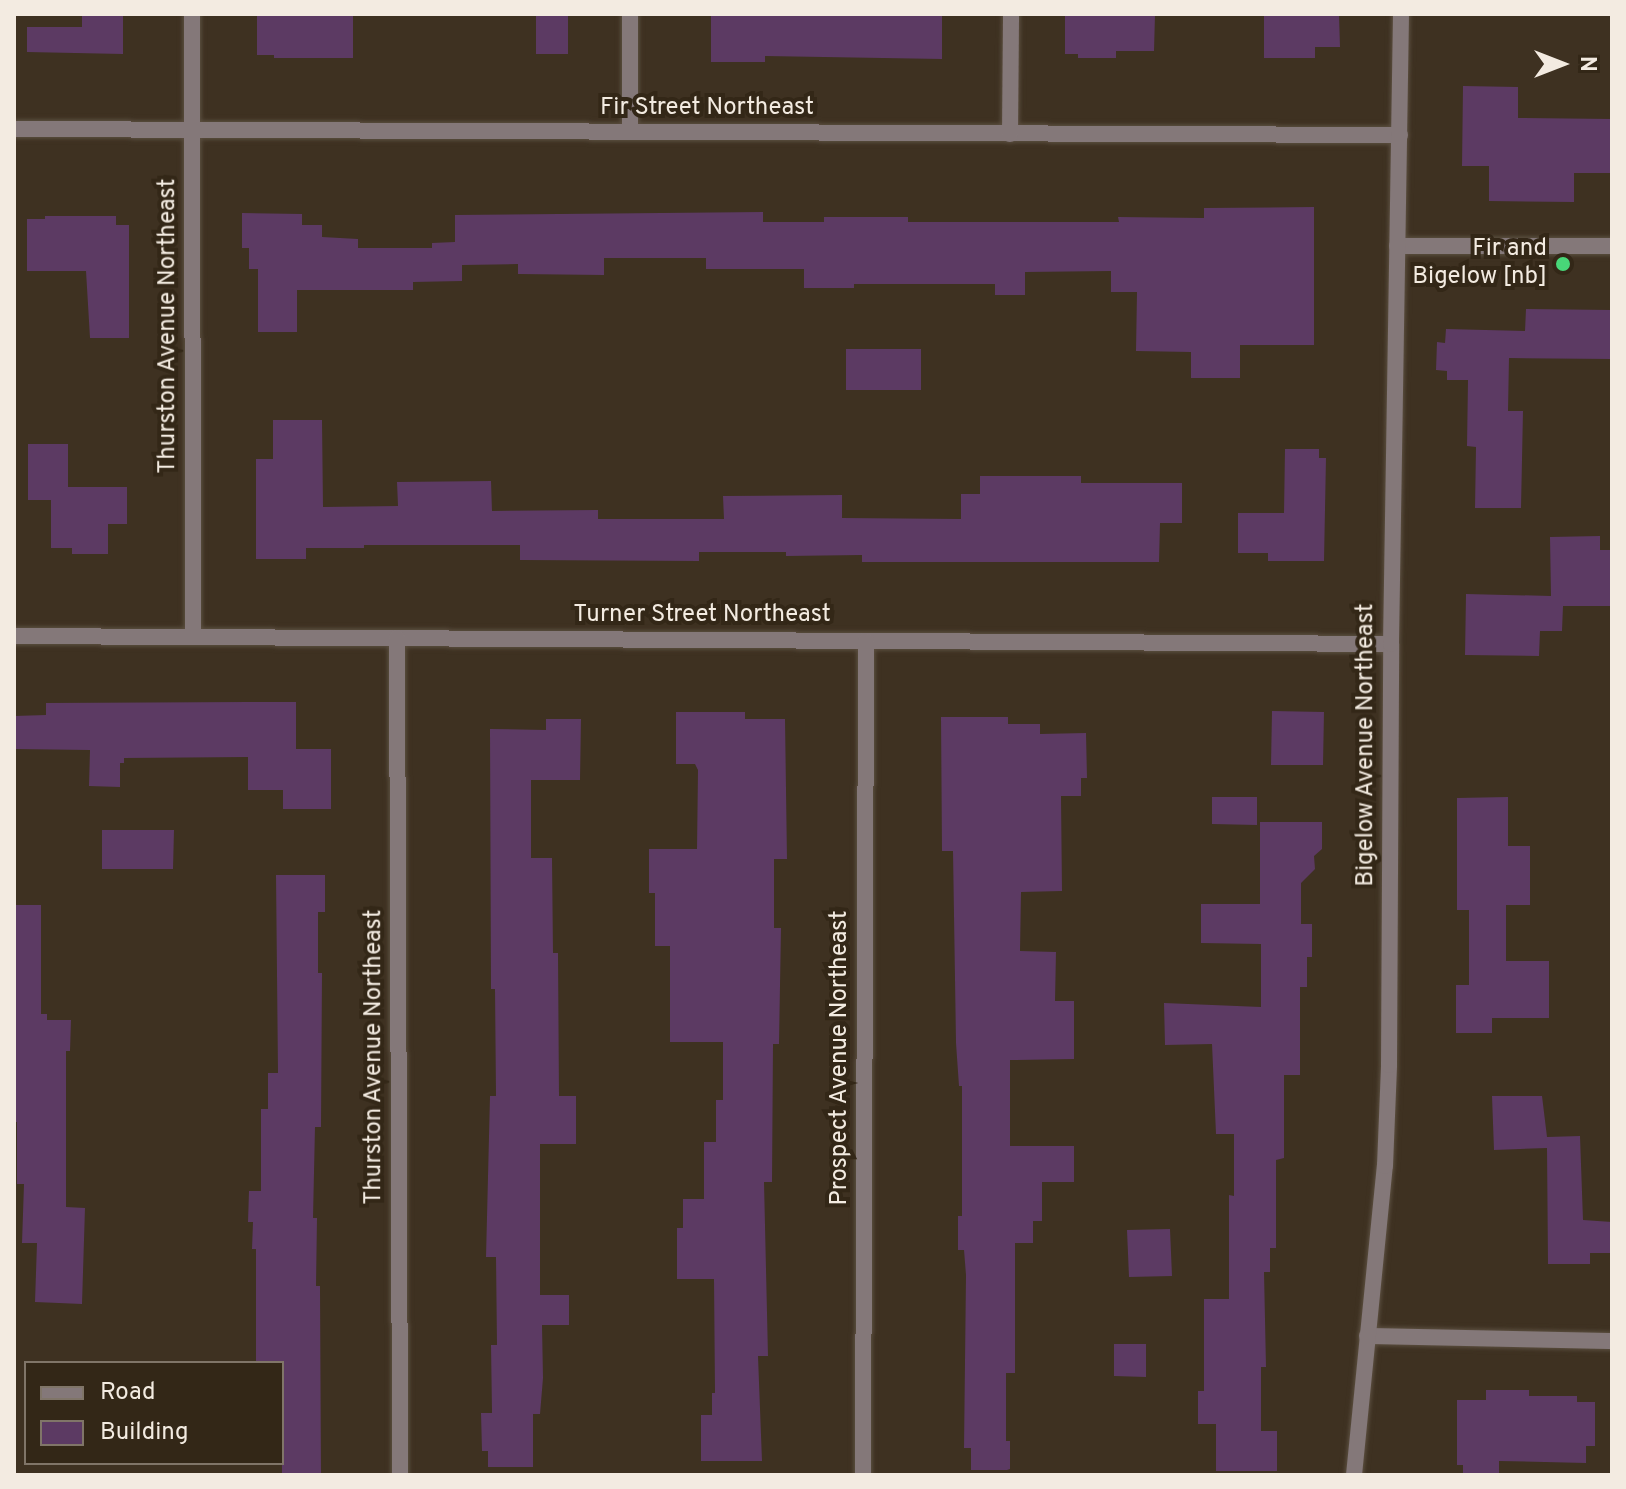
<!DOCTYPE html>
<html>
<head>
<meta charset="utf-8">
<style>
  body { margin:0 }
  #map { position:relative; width:1626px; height:1489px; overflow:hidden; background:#3e3121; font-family:Overpass,sans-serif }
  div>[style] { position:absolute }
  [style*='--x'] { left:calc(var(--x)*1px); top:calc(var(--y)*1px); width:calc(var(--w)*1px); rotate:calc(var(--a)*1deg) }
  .building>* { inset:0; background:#5c3a63 }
  .roads { filter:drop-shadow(0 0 2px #5b4f40) drop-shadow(0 0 2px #5b4f40) }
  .minor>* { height:16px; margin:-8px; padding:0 8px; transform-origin:8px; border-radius:8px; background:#847879 }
  .dots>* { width:22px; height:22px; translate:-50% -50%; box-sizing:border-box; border:4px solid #332717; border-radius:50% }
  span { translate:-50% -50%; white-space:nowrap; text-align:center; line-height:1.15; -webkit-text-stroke:8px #332717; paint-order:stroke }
  .street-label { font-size:24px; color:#f3ebe1 }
  .poi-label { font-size:24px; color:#f3ebe1 }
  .right { translate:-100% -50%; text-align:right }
  .frame { position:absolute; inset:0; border:16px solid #f3ebe1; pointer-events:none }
  .legend { position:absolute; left:24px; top:1361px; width:260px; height:104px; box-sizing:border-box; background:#332717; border:2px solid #807568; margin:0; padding:10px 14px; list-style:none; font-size:24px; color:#f3ebe1 }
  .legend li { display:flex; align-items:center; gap:16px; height:40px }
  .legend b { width:40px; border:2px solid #807568 }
  .north { position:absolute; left:1522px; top:24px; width:80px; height:80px; -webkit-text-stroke:6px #332717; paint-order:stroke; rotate:90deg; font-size:22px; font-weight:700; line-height:32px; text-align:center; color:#f3ebe1 }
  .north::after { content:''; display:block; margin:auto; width:28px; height:36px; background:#f3ebe1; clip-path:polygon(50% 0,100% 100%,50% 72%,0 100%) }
</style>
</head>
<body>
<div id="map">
  <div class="building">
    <div style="clip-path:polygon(82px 14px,123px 14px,123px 54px,27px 52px,27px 27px,82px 27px)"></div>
    <div style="clip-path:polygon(257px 14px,353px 14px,353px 58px,274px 58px,274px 55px,257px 55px)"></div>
    <div style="clip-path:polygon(536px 14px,568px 14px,568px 54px,536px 54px)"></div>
    <div style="clip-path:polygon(711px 14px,942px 14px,942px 59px,765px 56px,765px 62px,711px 62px)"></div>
    <div style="clip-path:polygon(1065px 14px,1155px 15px,1154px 51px,1116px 51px,1116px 58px,1078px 58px,1078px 54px,1065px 54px)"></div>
    <div style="clip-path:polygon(1264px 14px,1339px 14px,1340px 47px,1315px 47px,1315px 58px,1264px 58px)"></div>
    <div style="clip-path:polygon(1463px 86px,1518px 87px,1518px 118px,1612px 119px,1612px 173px,1574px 173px,1574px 202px,1489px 201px,1489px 166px,1462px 166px)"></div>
    <div style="clip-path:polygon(1314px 207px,1314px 345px,1240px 345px,1240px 378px,1191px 378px,1191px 352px,1136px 351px,1137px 292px,1111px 292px,1111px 271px,1025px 272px,1025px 295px,995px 295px,995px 284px,854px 284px,854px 288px,804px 288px,804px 269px,706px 269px,706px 258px,604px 258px,604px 275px,518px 274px,518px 264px,462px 265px,462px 281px,413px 282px,413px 290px,297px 290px,297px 332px,258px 332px,258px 269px,249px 269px,249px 248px,242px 248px,242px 213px,302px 214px,302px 225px,322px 225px,322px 237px,358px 239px,358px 248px,432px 248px,432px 243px,455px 242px,455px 215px,763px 212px,763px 222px,824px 222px,824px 217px,908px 217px,908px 222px,1119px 222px,1118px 217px,1204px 218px,1204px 208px)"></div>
    <div style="clip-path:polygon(45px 216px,116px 216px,116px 225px,129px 225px,129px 338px,90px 338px,86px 271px,27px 271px,27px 219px,45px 219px)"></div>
    <div style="clip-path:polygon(1526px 309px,1612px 310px,1612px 359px,1509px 358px,1508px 411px,1523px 411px,1521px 508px,1475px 508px,1476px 447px,1467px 446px,1468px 380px,1447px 380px,1447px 371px,1436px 370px,1437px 342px,1445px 343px,1446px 329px,1525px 331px)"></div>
    <div style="clip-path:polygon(846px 349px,921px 349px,921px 390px,846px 390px)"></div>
    <div style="clip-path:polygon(273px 420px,322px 420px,323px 507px,398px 506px,397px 482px,491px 481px,492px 511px,598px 510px,598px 519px,724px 519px,723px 496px,842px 495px,842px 518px,961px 519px,961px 494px,980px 494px,980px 476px,1081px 476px,1081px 483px,1182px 483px,1182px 523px,1160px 523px,1159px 562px,862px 562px,862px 555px,786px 556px,786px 552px,699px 552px,699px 561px,520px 560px,520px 545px,364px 545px,364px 548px,306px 548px,306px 559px,256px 559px,256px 459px,273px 459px)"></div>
    <div style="clip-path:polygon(28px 444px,68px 444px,68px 487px,127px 487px,127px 524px,108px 524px,108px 554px,72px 554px,72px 548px,51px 548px,51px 500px,28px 500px)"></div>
    <div style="clip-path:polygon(1285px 449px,1319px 449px,1319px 458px,1326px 458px,1324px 561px,1268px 561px,1268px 553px,1238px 553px,1238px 513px,1284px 513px)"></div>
    <div style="clip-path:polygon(1600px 536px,1600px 550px,1612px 550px,1612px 606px,1563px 606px,1562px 631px,1540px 631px,1539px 656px,1465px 655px,1466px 594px,1551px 596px,1550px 537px)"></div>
    <div style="clip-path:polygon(248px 702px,296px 702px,296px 749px,331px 749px,331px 809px,283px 809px,283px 790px,248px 790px,248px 757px,124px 758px,124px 763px,120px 763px,120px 787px,89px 786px,90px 750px,14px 749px,14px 716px,46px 715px,46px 703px)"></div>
    <div style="clip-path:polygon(1272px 711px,1324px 712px,1323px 765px,1271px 765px)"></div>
    <div style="clip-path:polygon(676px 712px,745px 712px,745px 719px,785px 719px,787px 859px,774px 859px,774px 928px,781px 928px,779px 1044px,773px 1044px,772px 1182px,764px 1182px,768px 1356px,758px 1356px,762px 1461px,701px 1461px,701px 1415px,712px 1415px,712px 1393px,715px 1393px,714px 1279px,677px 1279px,677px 1228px,683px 1228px,683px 1199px,704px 1199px,704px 1142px,716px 1142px,716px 1100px,723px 1100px,723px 1042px,670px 1042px,670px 946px,655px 946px,655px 893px,649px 893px,649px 849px,697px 849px,698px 770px,695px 764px,676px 764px)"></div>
    <div style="clip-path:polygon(941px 717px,1008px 717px,1008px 724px,1040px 724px,1040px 734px,1086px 733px,1087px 778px,1081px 778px,1081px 796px,1061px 796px,1062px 891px,1021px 892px,1020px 951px,1056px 952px,1055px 1001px,1074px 1001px,1074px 1059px,1010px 1060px,1010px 1146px,1074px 1146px,1074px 1182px,1042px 1182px,1042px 1221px,1033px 1221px,1033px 1243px,1015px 1243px,1015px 1373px,1006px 1373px,1006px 1441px,1010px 1441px,1010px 1469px,1007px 1470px,971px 1470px,971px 1448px,964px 1448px,966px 1275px,964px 1250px,958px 1250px,958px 1216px,962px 1216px,962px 1086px,959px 1086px,956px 1043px,953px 851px,942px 851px)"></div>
    <div style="clip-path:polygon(546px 719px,581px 719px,580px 780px,531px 780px,531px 858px,552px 858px,553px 953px,558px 953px,559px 1096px,576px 1096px,576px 1144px,540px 1144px,540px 1295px,569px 1295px,569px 1325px,542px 1325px,543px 1378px,540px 1414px,533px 1414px,533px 1467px,488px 1467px,488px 1451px,482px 1451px,481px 1413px,492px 1413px,491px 1345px,497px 1345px,496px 1257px,486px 1257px,490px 1096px,496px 1096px,495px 989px,491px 989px,490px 729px,546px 730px)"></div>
    <div style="clip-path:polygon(1212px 797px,1257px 797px,1257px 825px,1212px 824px)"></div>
    <div style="clip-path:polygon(1508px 797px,1508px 846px,1530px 846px,1530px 905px,1506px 905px,1506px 961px,1549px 961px,1549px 1018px,1492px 1018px,1492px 1033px,1456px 1033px,1456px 985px,1469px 985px,1469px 910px,1457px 910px,1457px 798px)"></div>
    <div style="clip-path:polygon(1260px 822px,1322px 822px,1322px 849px,1314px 856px,1315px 869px,1301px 883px,1301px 924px,1312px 924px,1312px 957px,1307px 957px,1307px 987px,1300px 987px,1300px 1075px,1284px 1075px,1284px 1158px,1276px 1160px,1276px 1248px,1270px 1248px,1270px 1272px,1264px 1272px,1266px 1367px,1261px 1367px,1261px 1431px,1277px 1431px,1277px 1471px,1216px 1471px,1216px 1424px,1198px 1424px,1198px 1391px,1204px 1391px,1204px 1299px,1229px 1299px,1229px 1195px,1234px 1196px,1234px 1134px,1216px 1134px,1212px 1044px,1165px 1045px,1164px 1003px,1261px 1007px,1261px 944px,1201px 943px,1201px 904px,1260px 904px)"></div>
    <div style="clip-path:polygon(102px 830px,174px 830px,173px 869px,102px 869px)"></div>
    <div style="clip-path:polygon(276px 875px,325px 875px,325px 912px,318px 912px,318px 973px,322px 973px,321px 1127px,315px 1127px,313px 1218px,317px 1218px,316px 1286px,320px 1286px,321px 1475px,282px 1475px,282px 1363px,256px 1363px,256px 1249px,252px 1249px,253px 1222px,248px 1222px,249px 1191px,261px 1191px,261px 1109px,268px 1109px,268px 1073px,278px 1073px)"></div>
    <div style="clip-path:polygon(14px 905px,41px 905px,41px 1014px,47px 1014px,47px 1020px,71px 1020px,70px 1051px,66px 1051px,66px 1207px,85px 1208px,82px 1304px,35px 1302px,37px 1243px,22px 1243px,24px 1184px,17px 1184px,17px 1122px,14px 1122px)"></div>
    <div style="clip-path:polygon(1492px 1096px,1542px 1096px,1547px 1137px,1580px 1136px,1583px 1220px,1612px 1222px,1612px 1253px,1590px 1253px,1590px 1264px,1548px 1264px,1547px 1148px,1494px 1150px)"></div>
    <div style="clip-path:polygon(1170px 1229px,1172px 1276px,1129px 1277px,1127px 1230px)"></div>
    <div style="clip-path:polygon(1114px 1344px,1146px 1344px,1146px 1377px,1114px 1376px)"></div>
    <div style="clip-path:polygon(1486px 1390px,1529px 1390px,1529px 1396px,1577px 1396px,1577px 1402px,1595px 1402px,1595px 1446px,1586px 1446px,1586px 1463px,1499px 1461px,1499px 1475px,1463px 1475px,1463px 1465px,1457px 1465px,1457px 1400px,1486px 1400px)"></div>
  </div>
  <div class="roads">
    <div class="minor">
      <div style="--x:192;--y:14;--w:623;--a:89.91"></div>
      <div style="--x:14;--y:129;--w:1386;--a:0.25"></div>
      <div style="--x:630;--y:132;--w:118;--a:-90"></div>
      <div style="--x:1010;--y:134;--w:120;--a:-89.5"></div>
      <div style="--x:1397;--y:246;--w:215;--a:0"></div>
      <div style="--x:14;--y:636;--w:1377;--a:0.33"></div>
      <div style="--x:397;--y:638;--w:837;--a:89.79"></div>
      <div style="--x:1367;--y:1336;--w:245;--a:1.2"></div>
      <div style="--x:863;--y:1475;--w:834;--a:-89.79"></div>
      <div style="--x:1354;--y:1475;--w:311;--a:-84.3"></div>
      <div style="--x:1385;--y:1166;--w:101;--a:-87.7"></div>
      <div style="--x:1389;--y:1065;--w:421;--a:-89.7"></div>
      <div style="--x:1391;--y:644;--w:630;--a:-89.09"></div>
    </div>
  </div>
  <div class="dots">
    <div style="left:1563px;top:264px;background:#48d778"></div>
  </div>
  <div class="street-label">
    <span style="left:707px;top:109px">Fir Street Northeast</span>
    <span style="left:169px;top:326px;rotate:-90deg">Thurston Avenue Northeast</span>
    <span style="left:702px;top:616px">Turner Street Northeast</span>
    <span style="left:1367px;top:745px;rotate:-90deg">Bigelow Avenue Northeast</span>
    <span style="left:375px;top:1057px;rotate:-90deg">Thurston Avenue Northeast</span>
    <span style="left:841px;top:1058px;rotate:-90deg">Prospect Avenue Northeast</span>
  </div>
  <div class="poi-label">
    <span class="right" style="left:1547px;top:264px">Fir and<br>Bigelow [nb]</span>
  </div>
  <div class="frame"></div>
  <ul class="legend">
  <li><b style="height:10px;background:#847879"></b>Road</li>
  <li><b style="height:22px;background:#5c3a63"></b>Building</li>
  </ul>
  <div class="north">N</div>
</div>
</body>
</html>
